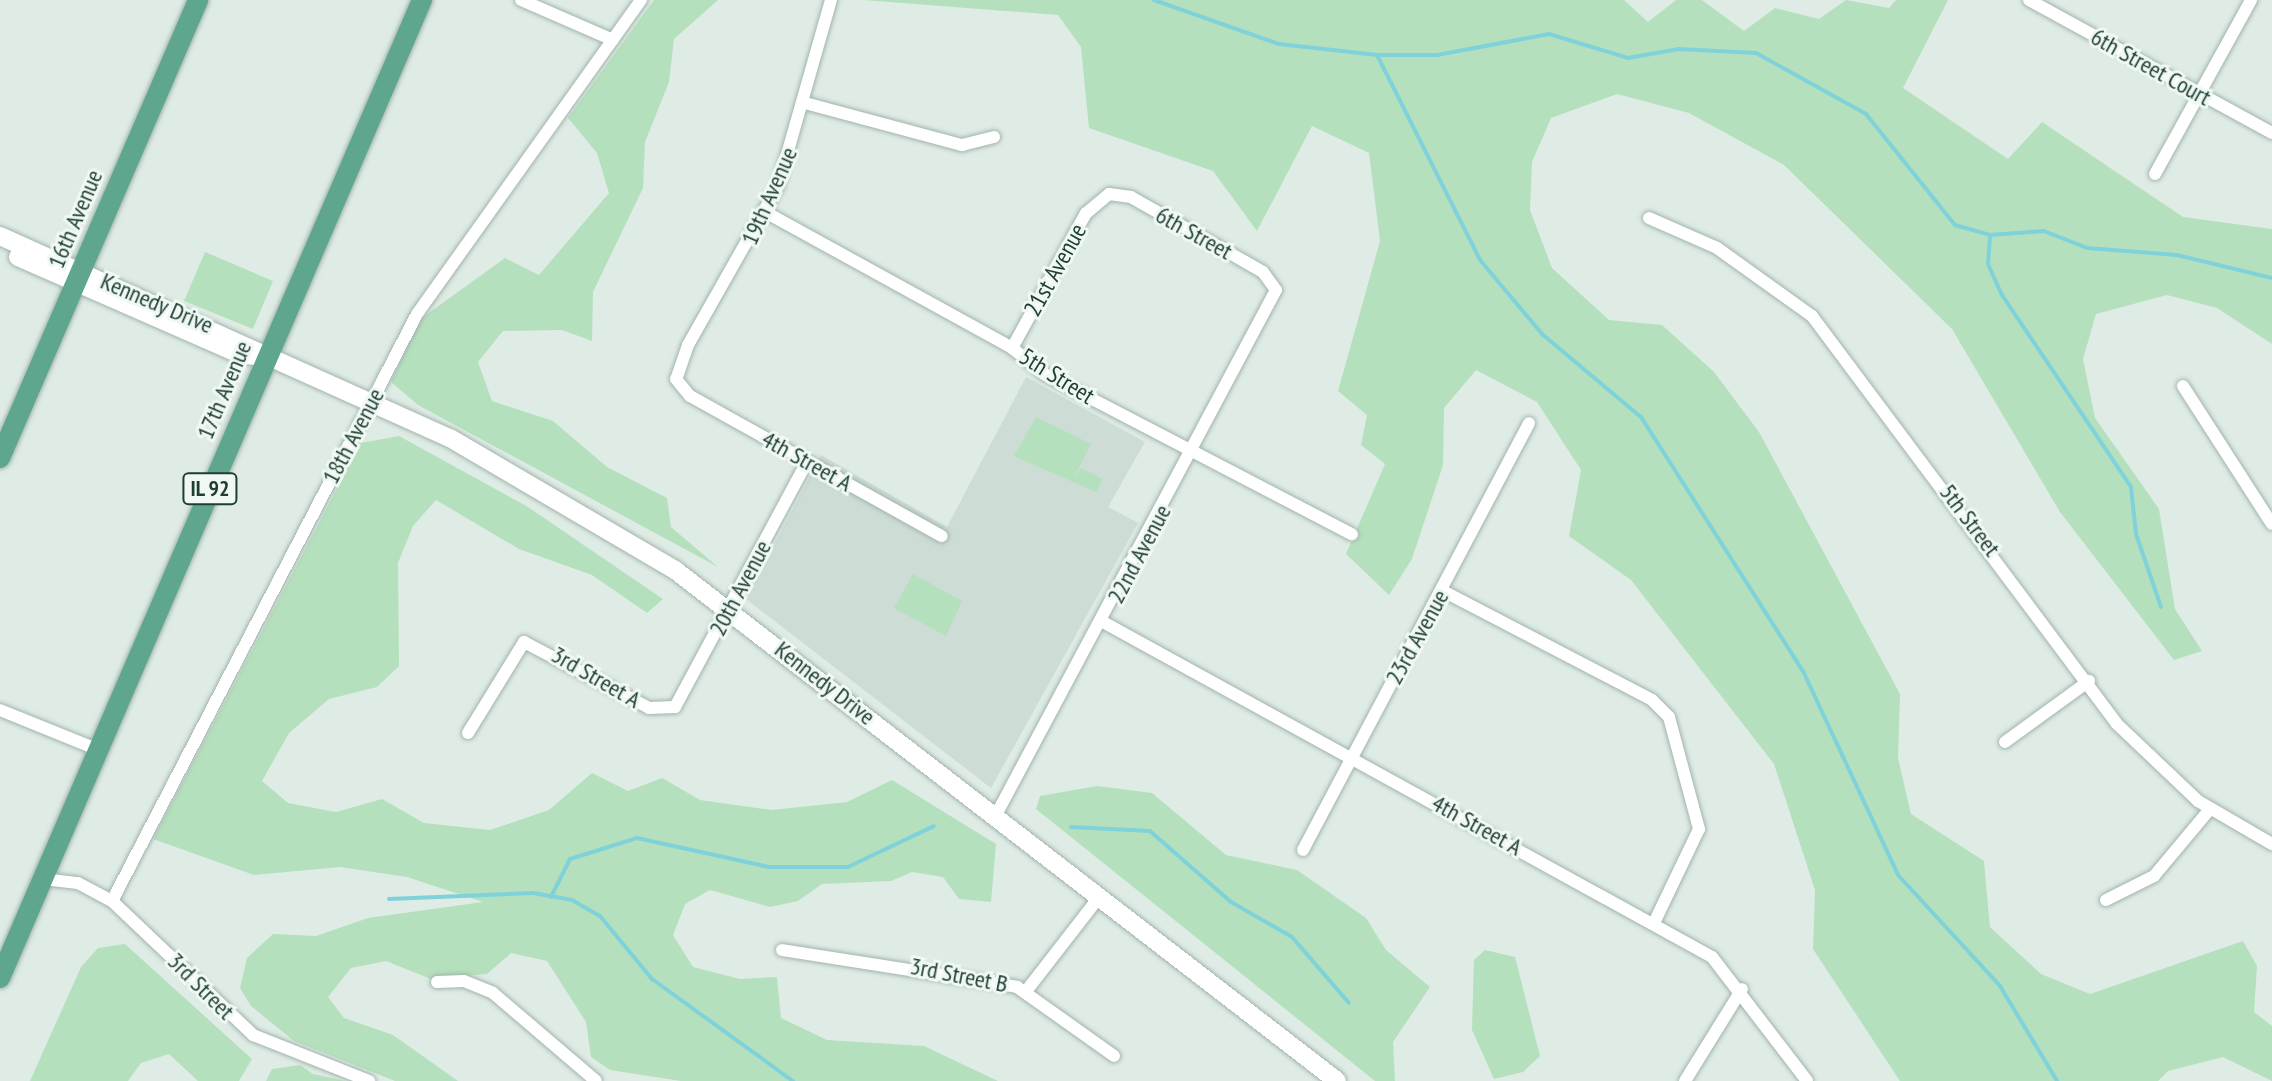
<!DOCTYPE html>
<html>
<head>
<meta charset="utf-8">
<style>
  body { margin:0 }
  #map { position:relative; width:2272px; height:1081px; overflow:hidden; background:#dfece5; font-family:"PT Sans Narrow",sans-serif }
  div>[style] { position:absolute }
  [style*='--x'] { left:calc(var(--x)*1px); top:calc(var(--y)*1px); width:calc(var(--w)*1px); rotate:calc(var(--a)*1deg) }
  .built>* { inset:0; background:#cddcd4 }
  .green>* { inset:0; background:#b5e0bd }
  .stream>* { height:4px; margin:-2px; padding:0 2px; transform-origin:2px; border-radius:2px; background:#7fd2d9 }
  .roads { filter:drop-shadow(0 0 2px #a1b4ac) drop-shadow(0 0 2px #a1b4ac) }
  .street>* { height:12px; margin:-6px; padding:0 6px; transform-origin:6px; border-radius:6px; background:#fff }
  .secondary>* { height:18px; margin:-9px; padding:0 9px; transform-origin:9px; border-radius:9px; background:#fff }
  .primary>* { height:20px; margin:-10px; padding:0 10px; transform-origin:10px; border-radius:10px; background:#5ea78e }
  span { translate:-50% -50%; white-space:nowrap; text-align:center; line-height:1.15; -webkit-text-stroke:6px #f0f8f3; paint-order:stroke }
  .shield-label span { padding:2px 6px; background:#f0f8f3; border:2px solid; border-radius:6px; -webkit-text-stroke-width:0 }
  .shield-label { font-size:22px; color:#1e3e33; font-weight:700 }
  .street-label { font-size:24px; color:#1e3e33 }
</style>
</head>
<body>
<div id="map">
  <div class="built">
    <div style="clip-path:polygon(1026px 377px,1145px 442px,1108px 507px,1138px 523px,991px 788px,746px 599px,821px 455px,947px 527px)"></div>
  </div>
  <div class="green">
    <div style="clip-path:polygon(654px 0,718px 0,674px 39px,669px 82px,645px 142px,643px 188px,593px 292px,592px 341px,562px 330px,503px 331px,478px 362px,492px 401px,553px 421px,607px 467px,667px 498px,671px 527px,718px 567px,418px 405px,391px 382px,419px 320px,505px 258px,539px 275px,609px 193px,597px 153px,568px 118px)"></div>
    <div style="clip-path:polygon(863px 0,1624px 0,1648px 22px,1676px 0,1702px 0,1744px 31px,1775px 8px,1819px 19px,1846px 0,1889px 8px,1896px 0,1948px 0,1903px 88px,2008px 159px,2042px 122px,2183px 217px,2272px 229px,2272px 344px,2217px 308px,2167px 295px,2096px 314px,2083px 359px,2095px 418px,2159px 509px,2175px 609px,2202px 651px,2174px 660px,2060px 512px,1952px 329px,1784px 165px,1689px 113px,1617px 94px,1551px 118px,1532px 162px,1530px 210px,1552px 268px,1609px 320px,1662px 325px,1714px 372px,1759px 432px,1900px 694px,1898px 758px,1911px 814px,1984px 861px,1990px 927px,2041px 974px,2090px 994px,2243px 941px,2257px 966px,2254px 1012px,2272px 1026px,2272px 1081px,2223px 1057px,2168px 1071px,2158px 1081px,1900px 1081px,1813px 949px,1815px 890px,1774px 764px,1631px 580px,1569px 536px,1581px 470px,1537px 402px,1476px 370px,1444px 408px,1443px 465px,1412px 559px,1389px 595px,1346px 554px,1385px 464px,1361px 445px,1367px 415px,1338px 391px,1380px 241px,1369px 153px,1312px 126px,1257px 231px,1213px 171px,1089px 128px,1081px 47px,1058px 15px)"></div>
    <div style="clip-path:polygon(205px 252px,273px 281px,253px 329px,184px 301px)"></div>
    <div style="clip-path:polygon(1036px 417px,1091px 444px,1073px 479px,1081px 468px,1103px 479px,1096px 492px,1014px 456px)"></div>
    <div style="clip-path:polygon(399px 436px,528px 507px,663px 599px,647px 613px,592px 575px,519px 549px,436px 500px,413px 526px,398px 563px,399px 666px,377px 687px,329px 699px,289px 733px,262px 781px,288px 803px,336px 812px,382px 799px,424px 823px,490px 830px,549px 810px,592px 773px,628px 791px,662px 778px,700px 800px,772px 810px,847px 802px,892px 780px,996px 844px,991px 902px,959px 899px,943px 877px,912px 872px,891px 881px,822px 884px,798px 901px,770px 907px,710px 890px,685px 904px,673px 935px,693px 967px,740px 979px,777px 977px,781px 1018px,827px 1040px,924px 1046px,998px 1081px,681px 1081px,610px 1070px,591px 1057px,586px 1022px,547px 961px,511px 953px,487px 974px,431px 979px,386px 961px,351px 968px,328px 997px,344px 1018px,393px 1035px,458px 1081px,395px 1081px,294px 1041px,251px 1006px,240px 988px,247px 958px,273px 934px,316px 936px,368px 918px,483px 902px,407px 877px,340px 867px,254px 875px,153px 839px,361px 443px)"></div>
    <div style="clip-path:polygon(913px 574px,962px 601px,946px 636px,894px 608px)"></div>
    <div style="clip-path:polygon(1097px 786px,1152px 793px,1226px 855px,1297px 870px,1366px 918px,1386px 950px,1430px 987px,1393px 1042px,1395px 1081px,1375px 1081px,1036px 809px,1040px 796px)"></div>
    <div style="clip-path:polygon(125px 944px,252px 1059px,239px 1081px,198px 1081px,169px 1054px,141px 1063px,128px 1081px,30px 1081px,81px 967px,98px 948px)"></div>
    <div style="clip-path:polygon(1485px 950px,1515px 957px,1540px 1056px,1523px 1072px,1494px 1079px,1472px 1030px,1474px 960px)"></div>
    <div style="clip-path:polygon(300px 1065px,313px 1074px,345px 1081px,266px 1081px,272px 1069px)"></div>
  </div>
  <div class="stream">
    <div style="--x:1154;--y:0;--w:133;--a:19.4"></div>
    <div style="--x:1279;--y:44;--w:99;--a:6.4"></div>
    <div style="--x:1377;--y:55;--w:60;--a:0"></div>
    <div style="--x:1437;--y:55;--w:114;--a:-10.6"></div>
    <div style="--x:1549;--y:34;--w:83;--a:16.9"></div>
    <div style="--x:1628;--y:58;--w:52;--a:-10"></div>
    <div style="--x:1679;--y:49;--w:77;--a:3"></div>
    <div style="--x:1756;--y:53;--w:126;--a:29"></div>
    <div style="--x:1866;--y:114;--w:142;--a:51.3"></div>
    <div style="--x:1955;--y:225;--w:36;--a:16"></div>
    <div style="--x:1990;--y:235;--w:54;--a:-4.2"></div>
    <div style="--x:2044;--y:231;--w:46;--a:21.6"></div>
    <div style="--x:2087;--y:248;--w:90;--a:4.4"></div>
    <div style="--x:2177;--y:255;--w:98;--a:13.6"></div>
    <div style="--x:1377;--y:55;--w:229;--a:63.3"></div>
    <div style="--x:1480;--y:260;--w:97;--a:50"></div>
    <div style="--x:1542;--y:334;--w:129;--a:40"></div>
    <div style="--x:1641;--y:417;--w:301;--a:57.5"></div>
    <div style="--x:1803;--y:671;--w:225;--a:65"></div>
    <div style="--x:1898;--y:875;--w:151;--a:47.4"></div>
    <div style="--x:2000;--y:986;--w:111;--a:59"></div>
    <div style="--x:1990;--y:236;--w:28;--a:94"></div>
    <div style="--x:1988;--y:264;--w:34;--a:66"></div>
    <div style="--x:2002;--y:295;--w:231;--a:56.1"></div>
    <div style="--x:2131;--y:487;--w:47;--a:83.9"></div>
    <div style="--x:2136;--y:534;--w:77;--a:71.1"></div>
    <div style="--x:1071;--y:827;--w:79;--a:2.9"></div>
    <div style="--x:1150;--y:831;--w:108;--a:41.2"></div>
    <div style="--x:1231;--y:902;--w:70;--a:29.8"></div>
    <div style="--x:1292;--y:937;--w:87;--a:49.2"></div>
    <div style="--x:551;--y:897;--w:42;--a:-63.4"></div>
    <div style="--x:570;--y:859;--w:70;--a:-17.4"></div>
    <div style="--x:637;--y:838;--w:135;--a:12.4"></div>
    <div style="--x:769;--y:867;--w:79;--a:0"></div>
    <div style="--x:848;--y:867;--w:95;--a:-25.5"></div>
    <div style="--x:389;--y:899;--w:144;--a:-2.4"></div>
    <div style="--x:533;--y:893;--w:40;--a:10"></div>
    <div style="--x:572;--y:900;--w:32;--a:30"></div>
    <div style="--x:600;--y:916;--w:82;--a:50.5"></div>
    <div style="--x:652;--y:979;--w:174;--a:35.9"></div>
  </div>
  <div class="roads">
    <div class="street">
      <div style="--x:521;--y:0;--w:100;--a:23.5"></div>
      <div style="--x:831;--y:0;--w:193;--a:105.9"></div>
      <div style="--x:778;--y:186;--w:183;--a:119.5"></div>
      <div style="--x:688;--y:345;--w:36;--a:109"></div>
      <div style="--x:676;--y:379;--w:22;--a:51"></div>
      <div style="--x:690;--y:396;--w:288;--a:29.1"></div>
      <div style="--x:2029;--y:0;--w:277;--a:28.7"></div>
      <div style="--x:805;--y:103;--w:163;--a:15"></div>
      <div style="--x:962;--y:145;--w:33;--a:-14"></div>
      <div style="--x:2155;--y:174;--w:199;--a:-61.1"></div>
      <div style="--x:765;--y:212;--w:282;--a:28.8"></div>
      <div style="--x:1012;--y:348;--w:43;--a:38.5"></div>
      <div style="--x:1046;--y:375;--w:345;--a:27.5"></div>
      <div style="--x:1649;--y:218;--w:74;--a:23.8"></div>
      <div style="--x:1717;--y:248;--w:117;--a:35.6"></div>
      <div style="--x:1812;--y:316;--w:509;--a:53.22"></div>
      <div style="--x:2117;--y:724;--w:112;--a:43.5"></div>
      <div style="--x:2198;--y:801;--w:86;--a:30.2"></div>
      <div style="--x:2183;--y:386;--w:164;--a:57.2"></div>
      <div style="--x:1443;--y:591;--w:236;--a:27.5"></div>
      <div style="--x:1652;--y:700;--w:24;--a:45"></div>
      <div style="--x:1669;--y:717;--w:116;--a:75"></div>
      <div style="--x:1699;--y:829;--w:104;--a:115.6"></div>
      <div style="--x:1103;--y:622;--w:695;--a:28.81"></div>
      <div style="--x:1712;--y:957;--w:156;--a:52.5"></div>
      <div style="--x:0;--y:710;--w:107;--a:22"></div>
      <div style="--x:468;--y:733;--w:107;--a:-58.4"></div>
      <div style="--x:524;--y:642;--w:141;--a:27.8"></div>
      <div style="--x:649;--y:708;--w:26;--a:-2"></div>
      <div style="--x:675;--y:707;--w:278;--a:-61.7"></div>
      <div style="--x:2005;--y:742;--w:104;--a:-36"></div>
      <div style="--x:996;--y:815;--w:595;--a:-61.93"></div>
      <div style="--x:1276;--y:290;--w:22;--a:-126"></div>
      <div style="--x:1263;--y:272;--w:152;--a:-150.4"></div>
      <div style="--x:1131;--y:197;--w:22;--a:-172"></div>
      <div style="--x:1109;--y:194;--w:30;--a:140"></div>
      <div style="--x:1086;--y:213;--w:154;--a:118.7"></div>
      <div style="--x:1303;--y:850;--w:483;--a:-62.1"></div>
      <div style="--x:44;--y:879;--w:34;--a:7"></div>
      <div style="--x:78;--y:883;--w:38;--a:28"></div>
      <div style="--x:112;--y:901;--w:195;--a:43.5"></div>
      <div style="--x:253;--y:1035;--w:125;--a:21.6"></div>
      <div style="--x:2106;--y:900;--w:54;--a:-26.6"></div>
      <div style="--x:2154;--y:876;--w:87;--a:-50.1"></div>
      <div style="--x:112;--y:901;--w:662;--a:-62.54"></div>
      <div style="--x:417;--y:314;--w:386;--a:-54.5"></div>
      <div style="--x:782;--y:950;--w:238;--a:8.9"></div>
      <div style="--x:1017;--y:987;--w:119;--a:35.4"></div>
      <div style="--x:437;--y:982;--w:27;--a:-2"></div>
      <div style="--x:464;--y:981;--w:31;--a:22"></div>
      <div style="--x:493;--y:993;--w:135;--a:40.5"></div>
      <div style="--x:1027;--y:990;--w:119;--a:-52.2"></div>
      <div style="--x:1685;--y:1081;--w:108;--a:-58.2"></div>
    </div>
    <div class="secondary">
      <div style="--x:0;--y:236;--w:493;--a:24.2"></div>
      <div style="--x:450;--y:438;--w:261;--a:30.4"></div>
      <div style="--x:675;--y:570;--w:836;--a:37.66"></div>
      <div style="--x:18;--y:257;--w:241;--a:23.7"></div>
      <div style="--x:239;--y:354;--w:25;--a:7"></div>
    </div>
    <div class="primary">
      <div style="--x:0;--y:458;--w:499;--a:-66.6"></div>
      <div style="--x:0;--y:978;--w:1065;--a:-66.66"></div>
    </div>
  </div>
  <div class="shield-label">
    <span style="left:210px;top:489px">IL 92</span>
  </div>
  <div class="street-label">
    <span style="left:2151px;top:67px;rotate:29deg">6th Street Court</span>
    <span style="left:769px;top:196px;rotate:-66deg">19th Avenue</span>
    <span style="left:75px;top:219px;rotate:-67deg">16th Avenue</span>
    <span style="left:1194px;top:233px;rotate:29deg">6th Street</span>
    <span style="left:1055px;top:270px;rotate:-61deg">21st Avenue</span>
    <span style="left:157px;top:303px;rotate:23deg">Kennedy Drive</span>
    <span style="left:1057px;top:376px;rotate:32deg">5th Street</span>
    <span style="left:224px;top:390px;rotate:-67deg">17th Avenue</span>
    <span style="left:353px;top:436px;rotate:-62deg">18th Avenue</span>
    <span style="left:807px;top:461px;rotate:29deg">4th Street A</span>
    <span style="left:1970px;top:520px;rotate:53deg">5th Street</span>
    <span style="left:1139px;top:554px;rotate:-62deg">22nd Avenue</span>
    <span style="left:740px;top:588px;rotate:-62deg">20th Avenue</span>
    <span style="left:1417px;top:637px;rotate:-61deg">23rd Avenue</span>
    <span style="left:596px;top:677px;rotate:30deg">3rd Street A</span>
    <span style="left:825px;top:683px;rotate:38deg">Kennedy Drive</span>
    <span style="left:1477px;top:825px;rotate:29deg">4th Street A</span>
    <span style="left:959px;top:975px;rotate:11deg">3rd Street B</span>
    <span style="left:201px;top:986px;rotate:45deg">3rd Street</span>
  </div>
</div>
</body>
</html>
